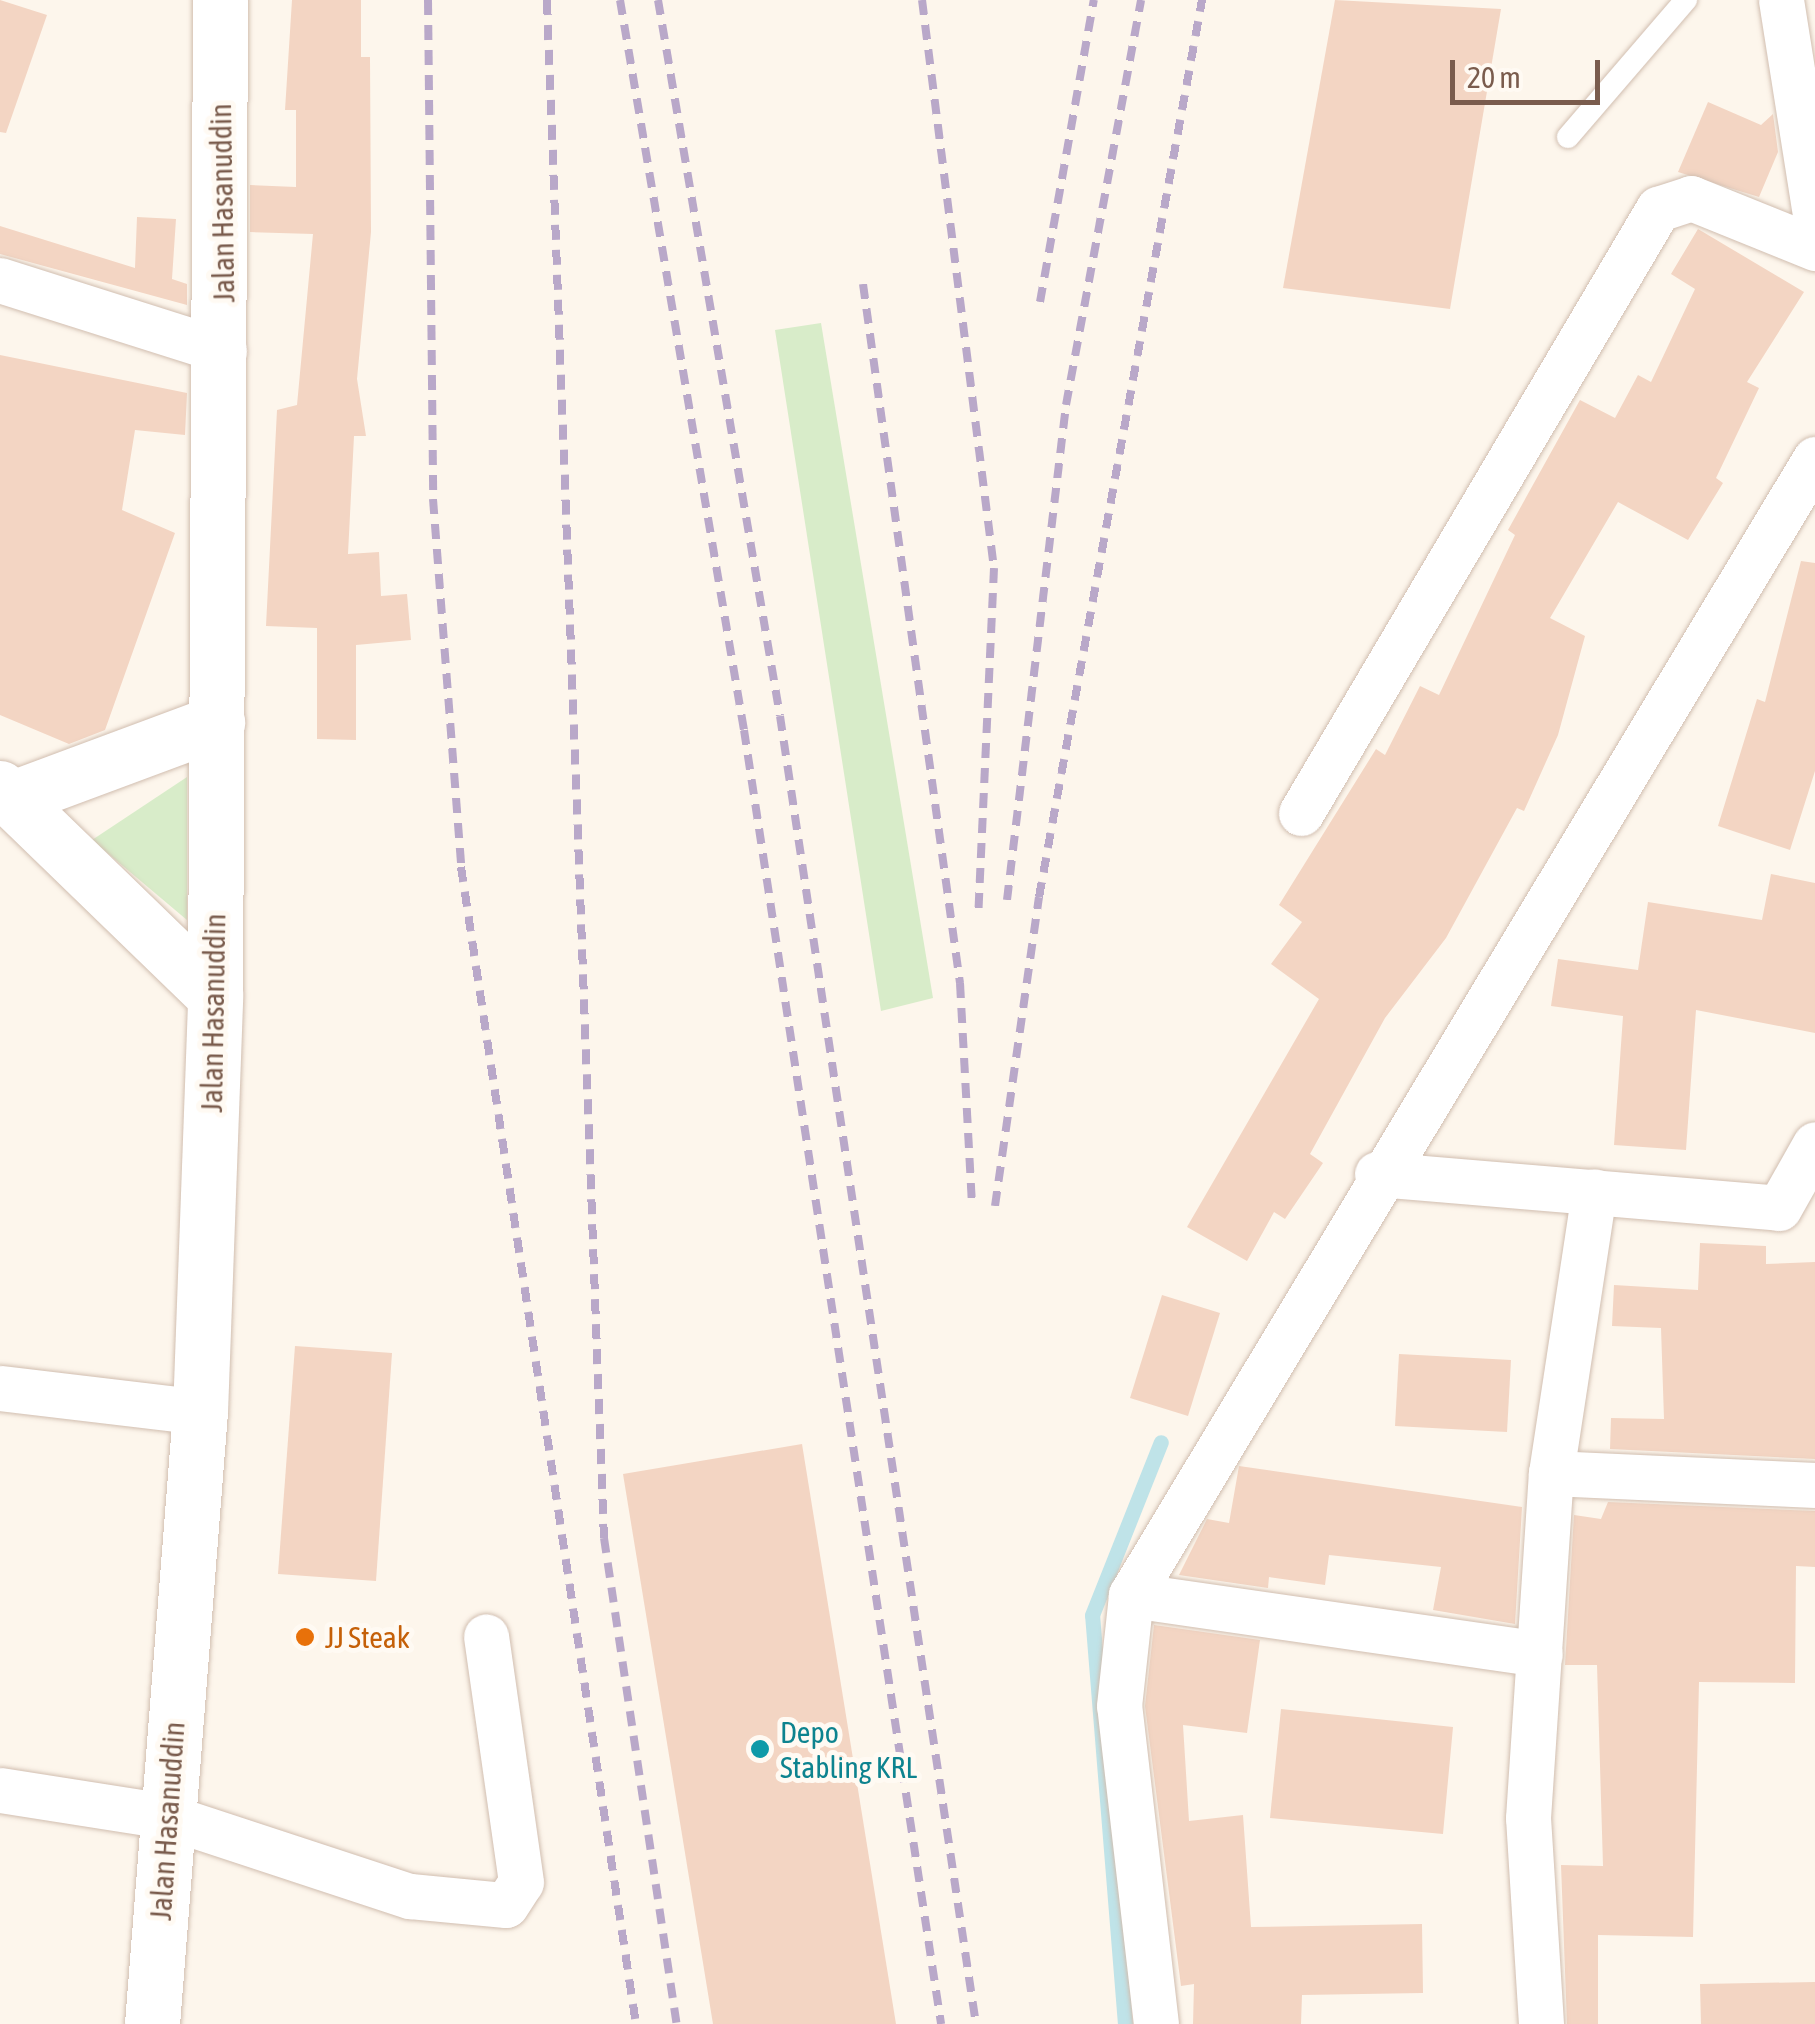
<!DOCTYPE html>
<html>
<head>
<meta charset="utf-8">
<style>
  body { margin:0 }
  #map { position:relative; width:1815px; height:2024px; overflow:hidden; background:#fdf6ec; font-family:"Asap Condensed",sans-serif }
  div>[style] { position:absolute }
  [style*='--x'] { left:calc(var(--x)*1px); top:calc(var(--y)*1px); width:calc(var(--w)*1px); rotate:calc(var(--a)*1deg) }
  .green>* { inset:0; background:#d8ecc9 }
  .stream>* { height:15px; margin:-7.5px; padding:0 7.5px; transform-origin:7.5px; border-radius:7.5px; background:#bfe3e8 }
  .building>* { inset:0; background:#f3d5c3 }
  .roads { filter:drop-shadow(0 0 2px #d1beb0) drop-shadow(0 0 2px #d1beb0) }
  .lane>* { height:22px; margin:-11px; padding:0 11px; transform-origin:11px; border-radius:11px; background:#fff }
  .street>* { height:45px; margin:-22.5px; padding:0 22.5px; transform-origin:22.5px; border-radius:22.5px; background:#fff }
  .secondary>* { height:55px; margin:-27.5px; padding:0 27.5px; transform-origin:27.5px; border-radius:27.5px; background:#fff }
  .rail>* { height:8px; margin-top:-4px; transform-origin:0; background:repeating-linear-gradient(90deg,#b9a8c9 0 15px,transparent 0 25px) }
  .dots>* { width:28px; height:28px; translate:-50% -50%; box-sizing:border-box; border:5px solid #fffaf3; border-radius:50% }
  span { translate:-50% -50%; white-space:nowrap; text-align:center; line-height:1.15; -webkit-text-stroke:10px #fffaf3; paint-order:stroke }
  .street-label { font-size:30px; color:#7a5c4d }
  .food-label { font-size:30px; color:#c56008 }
  .left { translate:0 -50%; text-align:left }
  .culture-label { font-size:30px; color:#0d838f }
  .scale { position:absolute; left:1450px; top:60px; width:150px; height:45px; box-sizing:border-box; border:5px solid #7a5c4d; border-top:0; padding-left:12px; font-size:30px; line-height:35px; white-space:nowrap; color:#7a5c4d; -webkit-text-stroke:8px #fffaf3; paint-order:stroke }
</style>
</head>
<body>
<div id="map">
  <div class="green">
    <div style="clip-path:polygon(821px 323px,933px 998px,881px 1011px,775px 330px)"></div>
    <div style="clip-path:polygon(187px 777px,187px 920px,92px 840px)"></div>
  </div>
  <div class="stream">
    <div style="--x:1125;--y:2024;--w:410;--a:-94.6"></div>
    <div style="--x:1092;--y:1615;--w:186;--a:-68.3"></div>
  </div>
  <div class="building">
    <div style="clip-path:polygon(0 0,47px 15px,6px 133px,0 132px)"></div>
    <div style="clip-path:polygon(292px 0,361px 0,361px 57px,370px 57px,371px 232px,357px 379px,366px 436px,354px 436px,348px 554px,379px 552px,381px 596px,407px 594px,411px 640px,356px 645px,356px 740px,317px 739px,317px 628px,266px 626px,277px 410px,297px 405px,313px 234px,250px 232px,250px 185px,296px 187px,296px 110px,285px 110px)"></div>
    <div style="clip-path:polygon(1335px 0,1501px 9px,1450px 309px,1283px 288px)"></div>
    <div style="clip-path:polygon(1708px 102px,1761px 125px,1773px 114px,1778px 152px,1759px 197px,1678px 172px)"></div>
    <div style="clip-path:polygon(137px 217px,176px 219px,172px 279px,187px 284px,187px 305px,0 254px,0 226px,135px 268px)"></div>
    <div style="clip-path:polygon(1698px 229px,1804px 292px,1747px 382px,1759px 388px,1716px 478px,1723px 483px,1688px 540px,1618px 502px,1550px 618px,1585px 636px,1558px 735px,1524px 811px,1517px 808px,1446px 938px,1385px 1018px,1310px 1154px,1323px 1163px,1285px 1219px,1274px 1212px,1247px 1261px,1187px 1227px,1319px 999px,1271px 964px,1302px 922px,1279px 905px,1376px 749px,1385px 755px,1420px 686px,1439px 695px,1515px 535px,1508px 530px,1580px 400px,1615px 418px,1638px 375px,1651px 382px,1695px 289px,1671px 274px)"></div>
    <div style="clip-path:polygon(0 355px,187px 393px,185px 435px,135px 430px,122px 510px,175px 533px,105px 730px,69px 744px,0 715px)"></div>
    <div style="clip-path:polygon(1801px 561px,1815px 563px,1815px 771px,1790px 850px,1718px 826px,1757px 699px,1765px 702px)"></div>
    <div style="clip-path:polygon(1771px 874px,1815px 883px,1815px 1033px,1696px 1010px,1686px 1150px,1614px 1145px,1623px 1016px,1551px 1006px,1558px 959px,1638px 970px,1648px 902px,1762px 920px)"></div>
    <div style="clip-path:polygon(1700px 1243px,1766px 1246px,1766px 1264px,1815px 1262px,1815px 1459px,1610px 1449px,1611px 1418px,1664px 1419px,1661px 1328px,1612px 1326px,1614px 1285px,1698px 1290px)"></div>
    <div style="clip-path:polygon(1162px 1295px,1220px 1313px,1188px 1416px,1130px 1398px)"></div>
    <div style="clip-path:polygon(295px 1346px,392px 1353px,376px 1581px,278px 1574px)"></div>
    <div style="clip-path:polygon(1399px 1354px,1511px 1360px,1507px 1432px,1395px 1426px)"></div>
    <div style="clip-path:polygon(802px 1444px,896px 2024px,713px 2024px,623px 1474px)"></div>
    <div style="clip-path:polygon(1239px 1466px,1522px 1507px,1515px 1624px,1433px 1610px,1441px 1567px,1329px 1555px,1325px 1585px,1269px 1577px,1268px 1588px,1179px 1575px,1207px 1519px,1229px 1523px)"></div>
    <div style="clip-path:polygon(1608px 1502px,1815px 1511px,1815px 1567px,1796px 1566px,1795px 1683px,1699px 1682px,1693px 1937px,1598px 1935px,1598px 2024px,1567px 2024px,1561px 1865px,1603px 1866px,1597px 1665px,1565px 1665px,1574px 1515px,1601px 1519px)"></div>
    <div style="clip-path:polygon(1154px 1625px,1260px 1640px,1247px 1733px,1183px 1725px,1189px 1821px,1243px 1815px,1251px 1927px,1422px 1924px,1423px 1993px,1302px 1995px,1301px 2024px,1193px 2024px,1194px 1984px,1181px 1986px,1145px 1706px)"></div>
    <div style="clip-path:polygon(1281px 1709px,1453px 1727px,1443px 1834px,1270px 1818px)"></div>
    <div style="clip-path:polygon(1815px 1982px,1815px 2024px,1701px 2024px,1700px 1984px)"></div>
  </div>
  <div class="roads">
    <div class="lane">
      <div style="--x:1568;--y:137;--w:181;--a:-49.3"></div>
    </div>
    <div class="street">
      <div style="--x:1781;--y:0;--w:217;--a:81"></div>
      <div style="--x:0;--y:280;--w:235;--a:17.6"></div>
      <div style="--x:1301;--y:813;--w:702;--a:-59.41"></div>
      <div style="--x:1658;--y:209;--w:35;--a:-18"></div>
      <div style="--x:1691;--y:198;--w:134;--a:22"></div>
      <div style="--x:1377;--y:1174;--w:403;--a:4.8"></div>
      <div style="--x:1779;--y:1208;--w:73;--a:-60.6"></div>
      <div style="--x:0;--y:1388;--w:201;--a:6.8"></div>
      <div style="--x:1551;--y:1473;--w:264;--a:2.6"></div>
      <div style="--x:1131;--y:1595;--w:413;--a:8.2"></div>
      <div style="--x:0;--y:1790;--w:168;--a:8.9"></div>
      <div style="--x:166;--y:1816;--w:257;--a:18.2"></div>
      <div style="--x:410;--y:1896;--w:96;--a:5.4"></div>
      <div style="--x:506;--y:1905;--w:27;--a:-57"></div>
      <div style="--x:521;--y:1882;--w:248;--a:-98.1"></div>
      <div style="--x:1156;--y:2024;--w:320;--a:-96.6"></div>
      <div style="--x:1119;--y:1706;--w:112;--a:-83.8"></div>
      <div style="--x:1131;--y:1595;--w:1326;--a:-58.95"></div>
      <div style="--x:1541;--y:2024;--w:206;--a:-93.6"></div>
      <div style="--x:1528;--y:1818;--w:346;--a:-86.2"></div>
      <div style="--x:1551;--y:1473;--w:285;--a:-81.3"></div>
    </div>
    <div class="secondary">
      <div style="--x:0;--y:788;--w:299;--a:44.1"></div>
      <div style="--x:13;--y:798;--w:218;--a:-20.4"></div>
      <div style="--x:152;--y:2024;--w:614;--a:-85.52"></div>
      <div style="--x:200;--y:1412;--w:416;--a:-87.9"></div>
      <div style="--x:215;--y:996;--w:996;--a:-89.71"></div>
    </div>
  </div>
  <div class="rail">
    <div style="--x:428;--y:0;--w:499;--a:89.4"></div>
    <div style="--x:433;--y:499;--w:369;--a:85.6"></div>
    <div style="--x:461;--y:867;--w:1170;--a:81.4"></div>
    <div style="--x:547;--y:0;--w:1539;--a:87.88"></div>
    <div style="--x:604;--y:1538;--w:491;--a:81.5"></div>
    <div style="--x:620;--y:0;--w:740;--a:80.36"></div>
    <div style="--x:744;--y:730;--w:1309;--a:81.34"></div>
    <div style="--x:658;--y:0;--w:726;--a:80.33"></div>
    <div style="--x:780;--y:716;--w:1323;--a:81.48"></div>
    <div style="--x:922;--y:0;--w:573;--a:82.78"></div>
    <div style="--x:994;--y:568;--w:349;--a:92.6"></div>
    <div style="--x:863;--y:284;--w:706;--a:82.1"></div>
    <div style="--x:960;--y:983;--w:219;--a:86.9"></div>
    <div style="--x:1040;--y:302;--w:307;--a:-79.9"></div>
    <div style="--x:1007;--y:900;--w:499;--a:-83.2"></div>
    <div style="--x:1066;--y:405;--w:412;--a:-79.5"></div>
    <div style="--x:995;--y:1206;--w:312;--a:-81.9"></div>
    <div style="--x:1039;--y:897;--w:912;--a:-79.7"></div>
  </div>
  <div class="dots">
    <div style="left:305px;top:1637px;background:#e8710a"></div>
    <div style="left:760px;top:1749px;background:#0f9aa8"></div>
  </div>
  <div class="street-label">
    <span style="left:222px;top:203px;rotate:-91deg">Jalan Hasanuddin</span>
    <span style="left:213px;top:1013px;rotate:-89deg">Jalan Hasanuddin</span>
    <span style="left:167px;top:1821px;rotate:-86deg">Jalan Hasanuddin</span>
  </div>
  <div class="food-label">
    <span class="left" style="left:325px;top:1637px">JJ Steak</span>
  </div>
  <div class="culture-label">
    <span class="left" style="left:780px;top:1749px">Depo<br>Stabling KRL</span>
  </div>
  <div class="scale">20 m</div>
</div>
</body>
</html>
